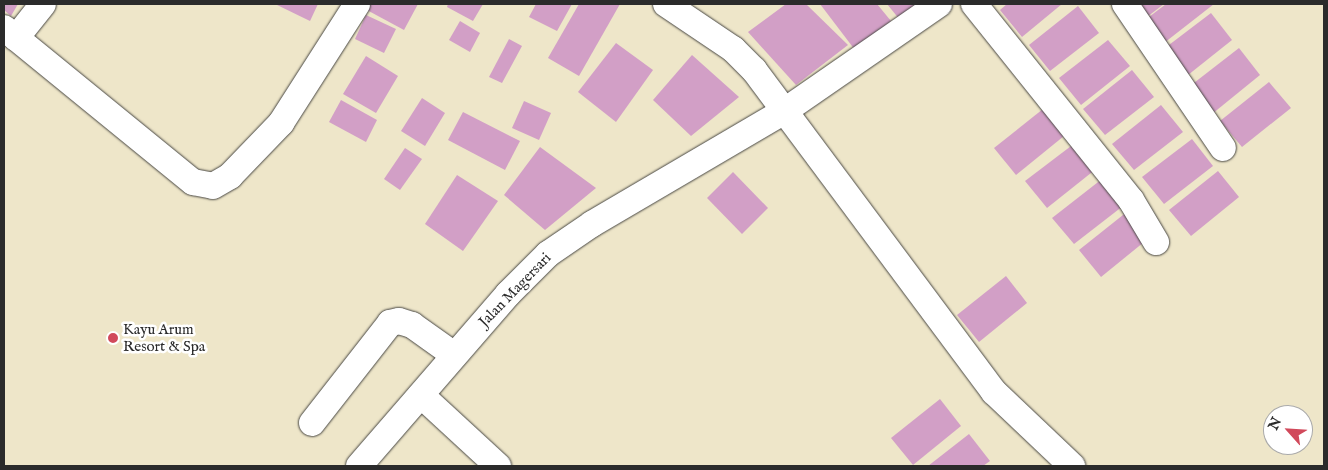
<!DOCTYPE html>
<html>
<head>
<meta charset="utf-8">
<style>
  body { margin:0 }
  #map { position:relative; width:1328px; height:470px; overflow:hidden; background:#eee6c9; font-family:"IM FELL English",serif }
  div>[style] { position:absolute }
  [style*='--x'] { left:calc(var(--x)*1px); top:calc(var(--y)*1px); width:calc(var(--w)*1px); rotate:calc(var(--a)*1deg) }
  .building>* { inset:0; background:#d29fc6 }
  .roads { filter:drop-shadow(0 0 1px #484743) drop-shadow(0 0 1px #484743) }
  .minor>* { height:26px; margin:-13px; padding:0 13px; transform-origin:13px; border-radius:13px; background:#fff }
  .dots>* { width:14px; height:14px; translate:-50% -50%; box-sizing:border-box; border:2px solid #fff; border-radius:50% }
  span { translate:-50% -50%; white-space:nowrap; text-align:center; line-height:1.15; -webkit-text-stroke:5px #fff; paint-order:stroke }
  .street-label { font-size:15px; color:#2b2b2b }
  .poi-label { font-size:15px; color:#2b2b2b }
  .left { translate:0 -50%; text-align:left }
  .frame { position:absolute; inset:0; border:5px solid #2b2b2b; pointer-events:none }
  .north { position:absolute; left:1263px; top:405px; width:50px; height:50px; box-sizing:border-box; background:#fff; border:1px solid #aaa; border-radius:50%; rotate:296deg; font-size:14px; font-weight:700; line-height:20px; text-align:center; color:#2b2b2b }
  .north::after { content:''; display:block; margin:auto; width:18px; height:22px; background:#d1495b; clip-path:polygon(50% 0,100% 100%,50% 72%,0 100%) }
</style>
</head>
<body>
<div id="map">
  <div class="building">
    <div style="clip-path:polygon(4px 4px,18px 4px,11px 16px,4px 10px)"></div>
    <div style="clip-path:polygon(275px 4px,318px 4px,310px 21px)"></div>
    <div style="clip-path:polygon(368px 4px,418px 4px,404px 30px,365px 9px)"></div>
    <div style="clip-path:polygon(448px 4px,483px 4px,473px 21px,447px 7px)"></div>
    <div style="clip-path:polygon(536px 4px,572px 4px,557px 31px,529px 17px)"></div>
    <div style="clip-path:polygon(579px 4px,620px 4px,579px 76px,548px 58px)"></div>
    <div style="clip-path:polygon(786px 4px,806px 4px,848px 45px,796px 85px,748px 32px)"></div>
    <div style="clip-path:polygon(820px 4px,877px 4px,891px 21px,855px 50px)"></div>
    <div style="clip-path:polygon(887px 4px,921px 4px,900px 20px)"></div>
    <div style="clip-path:polygon(1007px 4px,1062px 4px,1022px 37px,1000px 10px)"></div>
    <div style="clip-path:polygon(1136px 4px,1164px 4px,1147px 17px)"></div>
    <div style="clip-path:polygon(1166px 4px,1214px 4px,1164px 43px,1145px 20px)"></div>
    <div style="clip-path:polygon(1078px 6px,1099px 33px,1050px 71px,1029px 45px)"></div>
    <div style="clip-path:polygon(1211px 13px,1232px 40px,1183px 79px,1161px 51px)"></div>
    <div style="clip-path:polygon(366px 15px,396px 29px,384px 53px,355px 39px)"></div>
    <div style="clip-path:polygon(460px 21px,480px 33px,470px 52px,449px 40px)"></div>
    <div style="clip-path:polygon(509px 39px,522px 46px,502px 83px,489px 77px)"></div>
    <div style="clip-path:polygon(1108px 40px,1130px 66px,1081px 105px,1059px 78px)"></div>
    <div style="clip-path:polygon(616px 43px,653px 70px,616px 122px,578px 92px)"></div>
    <div style="clip-path:polygon(1239px 48px,1260px 75px,1212px 114px,1190px 86px)"></div>
    <div style="clip-path:polygon(692px 55px,739px 97px,691px 136px,653px 100px)"></div>
    <div style="clip-path:polygon(366px 56px,398px 76px,376px 113px,343px 94px)"></div>
    <div style="clip-path:polygon(1132px 70px,1154px 97px,1105px 135px,1083px 109px)"></div>
    <div style="clip-path:polygon(1269px 82px,1291px 108px,1242px 147px,1220px 121px)"></div>
    <div style="clip-path:polygon(422px 98px,445px 113px,425px 146px,401px 131px)"></div>
    <div style="clip-path:polygon(341px 100px,377px 120px,366px 142px,329px 122px)"></div>
    <div style="clip-path:polygon(524px 101px,551px 113px,539px 140px,512px 128px)"></div>
    <div style="clip-path:polygon(1161px 105px,1183px 132px,1134px 170px,1112px 144px)"></div>
    <div style="clip-path:polygon(1043px 109px,1064px 136px,1016px 175px,994px 148px)"></div>
    <div style="clip-path:polygon(463px 112px,520px 141px,505px 170px,448px 140px)"></div>
    <div style="clip-path:polygon(1192px 139px,1213px 166px,1164px 204px,1142px 177px)"></div>
    <div style="clip-path:polygon(1075px 143px,1096px 169px,1047px 208px,1025px 181px)"></div>
    <div style="clip-path:polygon(540px 147px,596px 188px,545px 230px,504px 195px)"></div>
    <div style="clip-path:polygon(405px 148px,422px 159px,400px 190px,384px 179px)"></div>
    <div style="clip-path:polygon(1218px 171px,1239px 197px,1191px 236px,1169px 210px)"></div>
    <div style="clip-path:polygon(733px 172px,768px 208px,742px 234px,707px 198px)"></div>
    <div style="clip-path:polygon(457px 175px,498px 201px,463px 251px,425px 224px)"></div>
    <div style="clip-path:polygon(1102px 179px,1123px 206px,1074px 244px,1052px 218px)"></div>
    <div style="clip-path:polygon(1128px 211px,1149px 238px,1101px 277px,1079px 250px)"></div>
    <div style="clip-path:polygon(1006px 276px,1027px 303px,979px 342px,957px 315px)"></div>
    <div style="clip-path:polygon(940px 399px,961px 426px,913px 465px,891px 438px)"></div>
    <div style="clip-path:polygon(969px 434px,990px 461px,983px 466px,928px 466px)"></div>
  </div>
  <div class="roads">
    <div class="minor">
      <div style="--x:666;--y:4;--w:81;--a:33.9"></div>
      <div style="--x:733;--y:49;--w:30;--a:45"></div>
      <div style="--x:754;--y:70;--w:402;--a:53.3"></div>
      <div style="--x:994;--y:392;--w:108;--a:43.5"></div>
      <div style="--x:974;--y:4;--w:251;--a:51.3"></div>
      <div style="--x:1131;--y:200;--w:49;--a:59.2"></div>
      <div style="--x:1125;--y:4;--w:174;--a:55.8"></div>
      <div style="--x:4;--y:28;--w:244;--a:39.2"></div>
      <div style="--x:193;--y:182;--w:20;--a:11"></div>
      <div style="--x:213;--y:186;--w:20;--a:-30"></div>
      <div style="--x:230;--y:176;--w:74;--a:-46.1"></div>
      <div style="--x:281;--y:123;--w:141;--a:-57.4"></div>
      <div style="--x:16;--y:38;--w:43;--a:-51.5"></div>
      <div style="--x:421;--y:395;--w:105;--a:42.7"></div>
      <div style="--x:312;--y:423;--w:127;--a:-52"></div>
      <div style="--x:390;--y:323;--w:9;--a:-13"></div>
      <div style="--x:399;--y:321;--w:14;--a:17"></div>
      <div style="--x:412;--y:325;--w:52;--a:35.5"></div>
      <div style="--x:359;--y:466;--w:228;--a:-49.1"></div>
      <div style="--x:508;--y:294;--w:57;--a:-45"></div>
      <div style="--x:548;--y:254;--w:53;--a:-34.3"></div>
      <div style="--x:592;--y:224;--w:225;--a:-30.4"></div>
      <div style="--x:786;--y:110;--w:186;--a:-34.7"></div>
    </div>
  </div>
  <div class="dots">
    <div style="left:113px;top:338px;background:#d1495b"></div>
  </div>
  <div class="street-label">
    <span style="left:515px;top:290px;rotate:-46deg">Jalan Magersari</span>
  </div>
  <div class="poi-label">
    <span class="left" style="left:123px;top:338px">Kayu Arum<br>Resort &amp; Spa</span>
  </div>
  <div class="frame"></div>
  <div class="north">N</div>
</div>
</body>
</html>
